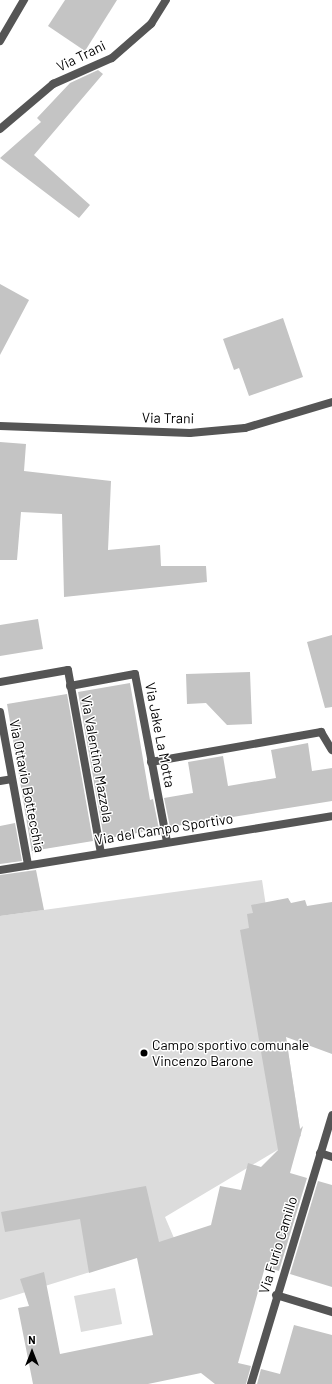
<!DOCTYPE html>
<html>
<head>
<meta charset="utf-8">
<style>
  body { margin:0 }
  #map { position:relative; width:332px; height:1384px; overflow:hidden; background:#fff; font-family:Barlow,sans-serif }
  div>[style] { position:absolute }
  [style*='--x'] { left:calc(var(--x)*1px); top:calc(var(--y)*1px); width:calc(var(--w)*1px); rotate:calc(var(--a)*1deg) }
  .green>* { inset:0; background:#dcdcdc }
  .building>* { inset:0; background:#c4c4c4 }
  .minor>* { height:8px; margin:-4px; padding:0 4px; transform-origin:4px; border-radius:4px; background:#555 }
  .tertiary>* { height:8px; margin:-4px; padding:0 4px; transform-origin:4px; border-radius:4px; background:#555 }
  .dots>* { width:11px; height:11px; translate:-50% -50%; box-sizing:border-box; border:2px solid #fff; border-radius:50% }
  span { translate:-50% -50%; white-space:nowrap; text-align:center; line-height:1.15; -webkit-text-stroke:3px #fff; paint-order:stroke }
  .street-label { font-size:14px; color:#000 }
  .poi-label { font-size:14px; color:#000 }
  .left { translate:0 -50%; text-align:left }
  .north { position:absolute; left:12px; top:1332px; width:40px; height:40px; -webkit-text-stroke:3px #fff; paint-order:stroke; rotate:0deg; font-size:11px; font-weight:700; line-height:16px; text-align:center; color:#000 }
  .north::after { content:''; display:block; margin:auto; width:14px; height:18px; background:#000; clip-path:polygon(50% 0,100% 100%,50% 72%,0 100%) }
</style>
</head>
<body>
<div id="map">
  <div class="green">
    <div style="clip-path:polygon(262px 880px,301px 1136px,165px 1217px,177px 1245px,0 1300px,0 916px)"></div>
    <div style="clip-path:polygon(115px 1288px,122px 1324px,81px 1332px,74px 1296px)"></div>
  </div>
  <div class="building">
    <div style="clip-path:polygon(65px 0,117px 0,85px 51px,48px 26px)"></div>
    <div style="clip-path:polygon(98px 70px,103px 74px,34px 155px,90px 205px,79px 218px,0 158px,41px 122px,37px 118px,70px 83px)"></div>
    <div style="clip-path:polygon(0 284px,29px 300px,0 355px)"></div>
    <div style="clip-path:polygon(283px 318px,303px 377px,249px 396px,239px 368px,234px 370px,223px 339px)"></div>
    <div style="clip-path:polygon(0 442px,26px 444px,24px 471px,111px 481px,108px 550px,160px 545px,161px 566px,206px 566px,207px 582px,64px 597px,62px 514px,21px 512px,17px 560px,0 560px)"></div>
    <div style="clip-path:polygon(38px 619px,43px 649px,0 656px,0 625px)"></div>
    <div style="clip-path:polygon(332px 635px,332px 707px,325px 708px,307px 642px)"></div>
    <div style="clip-path:polygon(250px 672px,252px 724px,227px 725px,206px 703px,187px 704px,186px 674px)"></div>
    <div style="clip-path:polygon(130px 683px,150px 800px,153px 799px,159px 829px,104px 839px,78px 692px)"></div>
    <div style="clip-path:polygon(67px 694px,93px 841px,32px 851px,33px 859px,7px 704px)"></div>
    <div style="clip-path:polygon(308px 743px,312px 771px,332px 768px,332px 801px,170px 827px,164px 798px,193px 793px,188px 762px,223px 756px,228px 786px,276px 778px,271px 750px)"></div>
    <div style="clip-path:polygon(15px 823px,22px 861px,0 864px,0 826px)"></div>
    <div style="clip-path:polygon(36px 870px,44px 910px,0 916px,0 875px)"></div>
    <div style="clip-path:polygon(288px 898px,291px 903px,305px 900px,307px 906px,332px 902px,332px 1054px,286px 1037px,300px 1129px,303px 1126px,290px 1173px,307px 1178px,279px 1271px,265px 1267px,238px 1363px,251px 1366px,246px 1384px,215px 1384px,201px 1373px,148px 1384px,33px 1384px,18px 1308px,29px 1306px,20px 1279px,44px 1272px,60px 1354px,153px 1335px,137px 1258px,89px 1273px,80px 1219px,5px 1232px,1px 1212px,146px 1186px,159px 1242px,211px 1225px,220px 1186px,241px 1190px,248px 1163px,261px 1167px,278px 1150px,240px 930px,249px 928px,247px 914px,253px 913px,251px 905px)"></div>
    <div style="clip-path:polygon(318px 1181px,332px 1185px,332px 1287px,290px 1274px)"></div>
    <div style="clip-path:polygon(294px 1325px,332px 1335px,332px 1384px,257px 1384px,261px 1369px,280px 1374px)"></div>
  </div>
  <div class="minor">
    <div style="--x:0;--y:129;--w:70;--a:-40.3"></div>
    <div style="--x:53;--y:84;--w:64;--a:-23.8"></div>
    <div style="--x:112;--y:58;--w:52;--a:-41.1"></div>
    <div style="--x:151;--y:24;--w:28;--a:-58"></div>
    <div style="--x:0;--y:426;--w:190;--a:2.1"></div>
    <div style="--x:190;--y:433;--w:55;--a:-5.2"></div>
    <div style="--x:245;--y:428;--w:91;--a:-16.6"></div>
    <div style="--x:0;--y:682;--w:69;--a:-10"></div>
    <div style="--x:68;--y:670;--w:186;--a:79.8"></div>
    <div style="--x:70;--y:686;--w:66;--a:-10.5"></div>
    <div style="--x:135;--y:674;--w:171;--a:79.2"></div>
    <div style="--x:0;--y:712;--w:156;--a:79.6"></div>
    <div style="--x:151;--y:762;--w:173;--a:-10"></div>
    <div style="--x:321;--y:732;--w:21;--a:59"></div>
    <div style="--x:0;--y:781;--w:12;--a:-9"></div>
    <div style="--x:0;--y:870;--w:336;--a:-9.2"></div>
    <div style="--x:320;--y:1153;--w:13;--a:18"></div>
    <div style="--x:276;--y:1295;--w:59;--a:16.9"></div>
    <div style="--x:251;--y:1384;--w:281;--a:-73.2"></div>
  </div>
  <div class="tertiary">
    <div style="--x:0;--y:41;--w:48;--a:-59.7"></div>
  </div>
  <div class="dots">
    <div style="left:144px;top:1053px;background:#000"></div>
  </div>
  <div class="street-label">
    <span style="left:81px;top:56px;rotate:-26deg">Via Trani</span>
    <span style="left:168px;top:418px;rotate:1deg">Via Trani</span>
    <span style="left:160px;top:735px;rotate:79deg">Via Jake La Motta</span>
    <span style="left:97px;top:759px;rotate:80deg">Via Valentino Mazzola</span>
    <span style="left:27px;top:786px;rotate:79deg">Via Ottavio Bottecchia</span>
    <span style="left:164px;top:829px;rotate:-9deg">Via del Campo Sportivo</span>
    <span style="left:278px;top:1245px;rotate:-73deg">Via Furio Camillo</span>
  </div>
  <div class="poi-label">
    <span class="left" style="left:152px;top:1053px">Campo sportivo comunale<br>Vincenzo Barone</span>
  </div>
  <div class="north">N</div>
</div>
</body>
</html>
